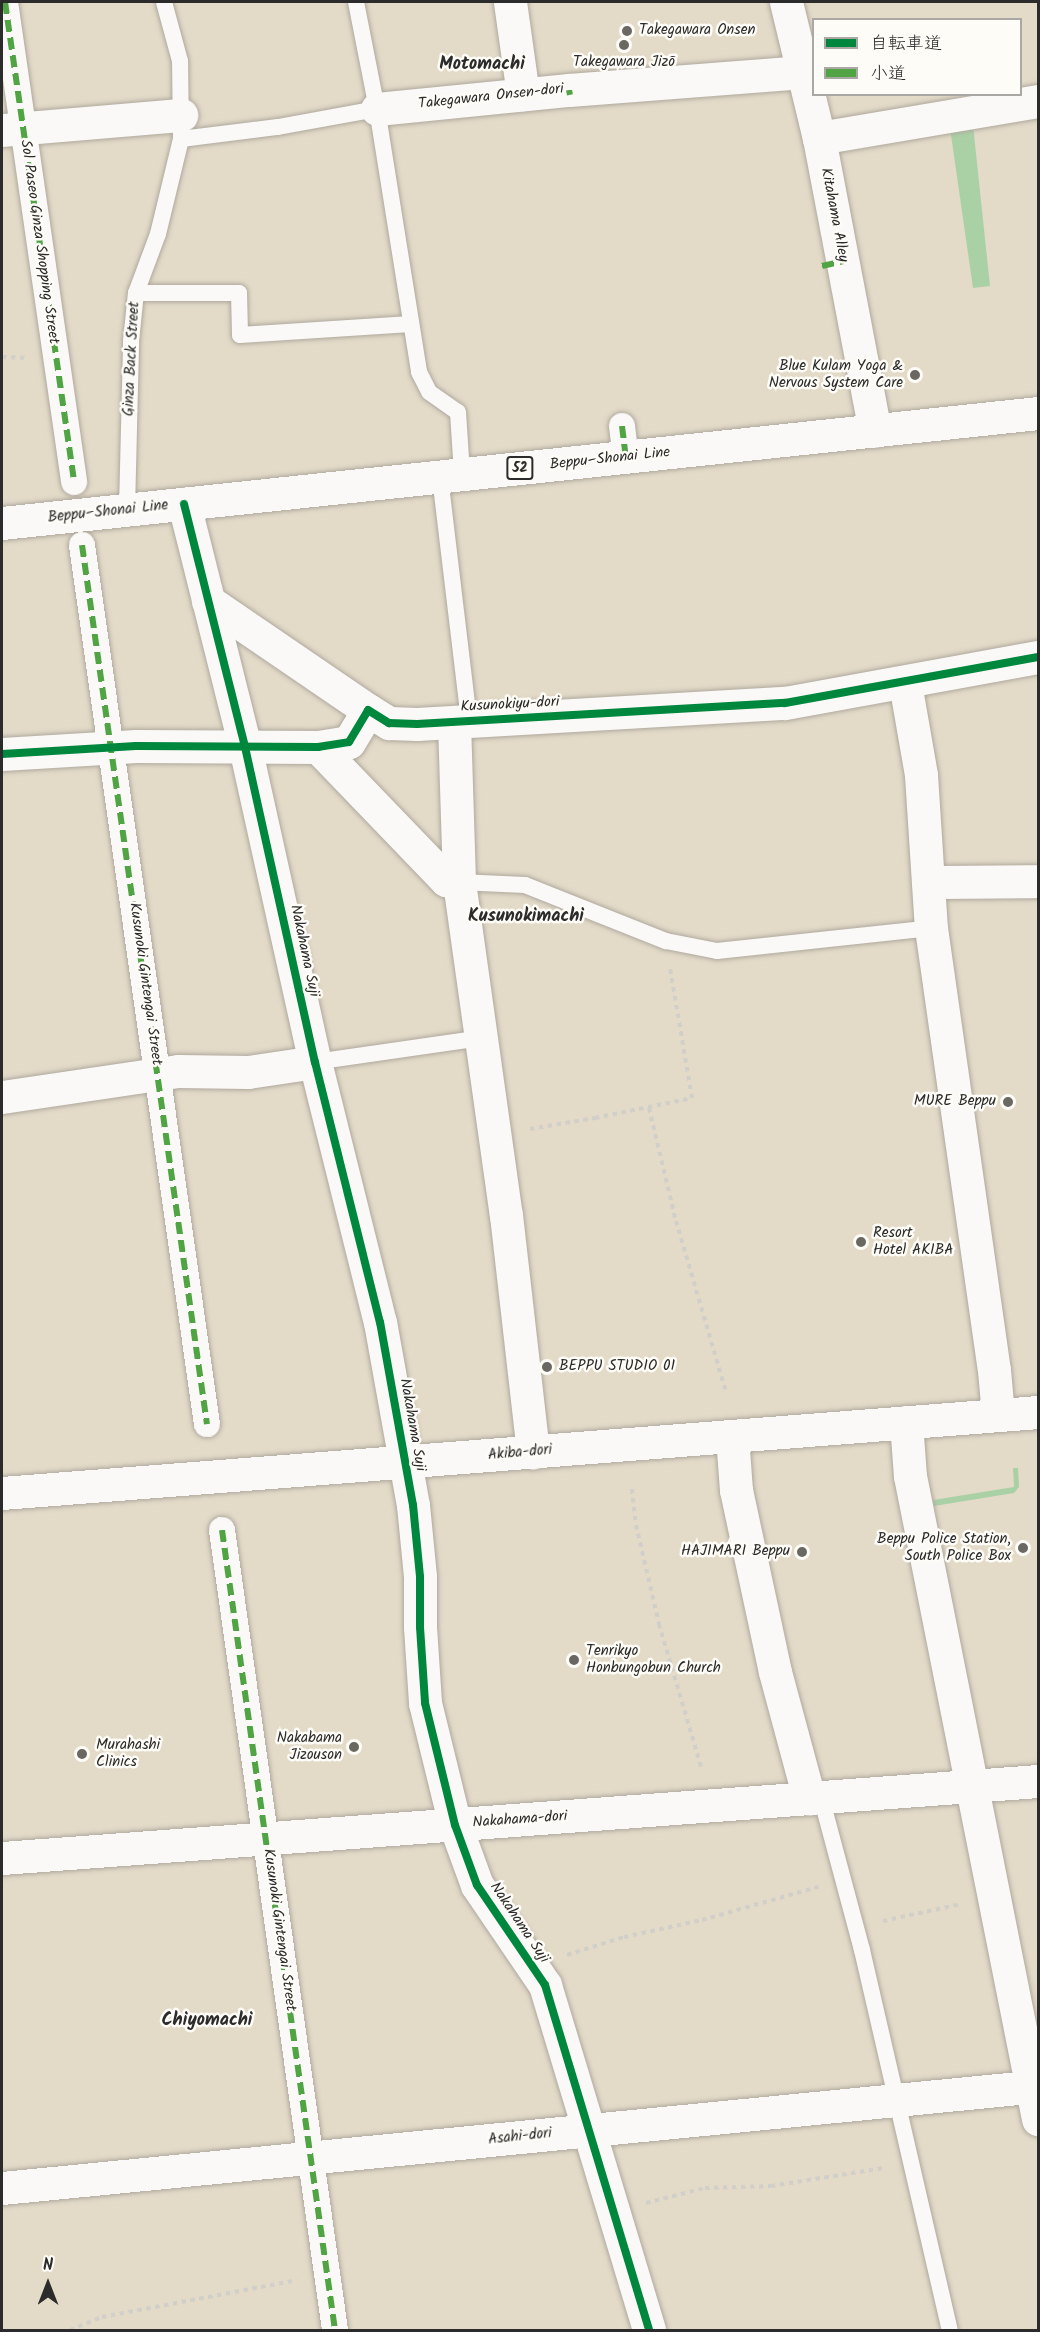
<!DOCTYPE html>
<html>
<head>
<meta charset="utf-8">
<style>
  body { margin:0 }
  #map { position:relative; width:1040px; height:2332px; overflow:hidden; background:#e3dac8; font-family:Kalam,"Klee One",sans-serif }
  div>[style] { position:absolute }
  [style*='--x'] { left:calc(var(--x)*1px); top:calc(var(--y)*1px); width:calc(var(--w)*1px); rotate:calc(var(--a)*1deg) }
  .green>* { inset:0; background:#aad1a5 }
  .path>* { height:4px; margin-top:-2px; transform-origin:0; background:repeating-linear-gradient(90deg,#d1cfca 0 4.5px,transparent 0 9px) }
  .roads { filter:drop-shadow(0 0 2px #afa99e) drop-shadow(0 0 2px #afa99e) }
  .service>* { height:16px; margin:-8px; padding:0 8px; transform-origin:8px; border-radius:8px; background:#fbf9f7 }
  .pedestrian>* { height:26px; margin:-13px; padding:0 13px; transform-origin:13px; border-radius:13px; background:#fbf9f7 }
  .minor>* { height:33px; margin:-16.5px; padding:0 16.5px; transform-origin:16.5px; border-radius:16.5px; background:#fbf9f7 }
  .tertiary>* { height:33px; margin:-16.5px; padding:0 16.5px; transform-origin:16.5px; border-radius:16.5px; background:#fbf9f7 }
  .primary>* { height:33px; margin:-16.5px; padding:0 16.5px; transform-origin:16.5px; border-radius:16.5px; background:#fbf9f7 }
  .quiet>* { height:6px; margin-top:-3px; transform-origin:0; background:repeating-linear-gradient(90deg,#51a443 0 12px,transparent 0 18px) }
  .cycleway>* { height:8px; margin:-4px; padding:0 4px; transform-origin:4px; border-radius:4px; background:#00873e }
  .dots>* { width:16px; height:16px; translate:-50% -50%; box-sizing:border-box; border:3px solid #fdfcf7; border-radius:50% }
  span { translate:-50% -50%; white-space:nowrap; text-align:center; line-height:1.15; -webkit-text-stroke:5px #fdfcf7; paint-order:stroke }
  .shield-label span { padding:2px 4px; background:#fdfcf7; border:2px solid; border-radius:4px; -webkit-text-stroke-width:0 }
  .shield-label { font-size:14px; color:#2b2b2b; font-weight:700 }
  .poi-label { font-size:15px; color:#2b2b2b }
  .left { translate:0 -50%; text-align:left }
  .right { translate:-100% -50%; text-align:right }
  .street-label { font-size:15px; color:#2b2b2b }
  .quarter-label { font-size:18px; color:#2b2b2b; font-weight:700 }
  .frame { position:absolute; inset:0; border:3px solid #2b2b2b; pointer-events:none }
  .legend { position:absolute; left:812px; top:18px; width:210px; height:78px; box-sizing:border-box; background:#fdfcf7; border:2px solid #a9a8a5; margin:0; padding:8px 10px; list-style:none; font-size:18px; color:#2b2b2b }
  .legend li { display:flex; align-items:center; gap:12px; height:30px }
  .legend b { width:30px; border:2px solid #a9a8a5 }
  .north { position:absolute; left:18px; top:2254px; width:60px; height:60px; -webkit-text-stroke:4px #fdfcf7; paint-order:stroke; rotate:0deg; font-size:16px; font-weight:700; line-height:24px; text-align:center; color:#2b2b2b }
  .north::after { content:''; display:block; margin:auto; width:21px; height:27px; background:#2b2b2b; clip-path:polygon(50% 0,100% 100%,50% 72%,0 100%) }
</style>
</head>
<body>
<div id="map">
  <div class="green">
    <div style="clip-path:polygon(973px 125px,990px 286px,973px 288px,950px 128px)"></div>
    <div style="clip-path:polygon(1013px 1468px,1018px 1468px,1019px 1487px,1014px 1493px,934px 1506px,933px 1500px,1014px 1487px)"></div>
  </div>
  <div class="path">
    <div style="--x:2;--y:357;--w:23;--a:2"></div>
    <div style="--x:649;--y:1108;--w:116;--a:76.6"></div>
    <div style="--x:676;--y:1221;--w:178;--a:73.7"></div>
    <div style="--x:530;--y:1129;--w:66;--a:-9.6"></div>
    <div style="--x:595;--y:1118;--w:99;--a:-11.7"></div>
    <div style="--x:692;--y:1098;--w:132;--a:-99.6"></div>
    <div style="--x:632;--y:1489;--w:36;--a:84"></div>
    <div style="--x:636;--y:1525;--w:102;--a:76.9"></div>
    <div style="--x:659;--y:1624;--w:152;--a:73.6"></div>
    <div style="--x:883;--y:1921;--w:80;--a:-12.3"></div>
    <div style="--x:567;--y:1955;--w:60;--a:-17.5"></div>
    <div style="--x:624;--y:1937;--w:80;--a:-12.3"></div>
    <div style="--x:702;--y:1920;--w:121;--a:-15.9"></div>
    <div style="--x:646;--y:2203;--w:61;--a:-14.3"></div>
    <div style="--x:705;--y:2188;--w:66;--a:-1.7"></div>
    <div style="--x:771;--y:2186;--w:114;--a:-9.1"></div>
    <div style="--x:70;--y:2330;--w:35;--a:-22"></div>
    <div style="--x:102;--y:2317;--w:198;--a:-10.7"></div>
  </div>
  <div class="roads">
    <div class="service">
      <div style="--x:356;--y:2;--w:109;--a:78.9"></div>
      <div style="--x:377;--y:109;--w:266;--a:80.9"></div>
      <div style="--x:419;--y:372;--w:22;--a:63"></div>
      <div style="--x:429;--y:392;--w:35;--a:35"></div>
      <div style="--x:458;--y:412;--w:62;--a:86.3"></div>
      <div style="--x:181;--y:139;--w:98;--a:-7.1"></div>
      <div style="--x:278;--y:127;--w:101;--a:-10.3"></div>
      <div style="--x:136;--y:293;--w:103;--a:0"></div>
      <div style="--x:239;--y:293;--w:42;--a:88.6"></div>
      <div style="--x:240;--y:335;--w:171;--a:-3.7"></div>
      <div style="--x:440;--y:477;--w:246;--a:83.2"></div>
      <div style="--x:127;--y:510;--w:169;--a:-88.6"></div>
      <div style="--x:131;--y:341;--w:48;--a:-84.1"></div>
      <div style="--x:136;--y:293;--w:63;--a:-69.6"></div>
      <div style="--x:158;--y:234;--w:98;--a:-76.4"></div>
      <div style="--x:181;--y:139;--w:78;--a:-90.7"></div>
      <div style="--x:180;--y:61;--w:61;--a:-105.2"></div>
      <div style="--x:459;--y:882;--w:66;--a:2.6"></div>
      <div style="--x:525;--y:885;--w:152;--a:21.7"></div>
      <div style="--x:666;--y:941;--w:52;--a:11.1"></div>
      <div style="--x:717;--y:951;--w:215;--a:-6.1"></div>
      <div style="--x:315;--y:1062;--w:168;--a:-8.2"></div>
      <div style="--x:821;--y:1797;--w:158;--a:75"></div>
      <div style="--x:862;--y:1950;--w:390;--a:77"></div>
    </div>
    <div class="pedestrian">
      <div style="--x:5;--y:2;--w:485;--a:81.8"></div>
      <div style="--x:622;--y:426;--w:31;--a:83"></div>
      <div style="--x:82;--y:545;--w:888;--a:81.91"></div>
      <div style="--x:222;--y:1530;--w:808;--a:81.96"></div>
    </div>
    <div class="minor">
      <div style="--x:510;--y:2;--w:93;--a:82"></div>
      <div style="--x:786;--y:2;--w:140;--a:76.4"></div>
      <div style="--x:819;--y:138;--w:298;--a:79.2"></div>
      <div style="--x:377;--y:109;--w:193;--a:-5.7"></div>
      <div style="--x:569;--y:90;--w:235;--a:-4.4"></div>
      <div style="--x:2;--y:130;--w:180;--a:-4.8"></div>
      <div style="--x:819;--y:138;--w:222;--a:-9.6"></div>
      <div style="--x:184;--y:504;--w:251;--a:75.9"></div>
      <div style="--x:245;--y:747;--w:323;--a:77.5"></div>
      <div style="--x:315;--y:1062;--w:268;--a:76"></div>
      <div style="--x:380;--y:1322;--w:186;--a:79.8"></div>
      <div style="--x:413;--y:1505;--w:72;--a:84.4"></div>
      <div style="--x:420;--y:1577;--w:50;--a:90"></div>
      <div style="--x:420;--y:1627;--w:76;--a:86.2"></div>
      <div style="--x:425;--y:1703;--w:126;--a:76.2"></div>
      <div style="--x:455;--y:1825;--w:64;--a:69.9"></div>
      <div style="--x:477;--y:1885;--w:121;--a:55.8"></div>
      <div style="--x:545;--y:1985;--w:360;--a:73.2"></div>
      <div style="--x:208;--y:601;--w:194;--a:34.3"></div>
      <div style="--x:905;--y:683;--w:93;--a:80.1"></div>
      <div style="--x:921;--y:775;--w:153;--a:86.3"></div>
      <div style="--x:931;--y:928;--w:446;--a:81.9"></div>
      <div style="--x:994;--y:1370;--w:45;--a:84.9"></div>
      <div style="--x:454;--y:722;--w:160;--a:88.2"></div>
      <div style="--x:318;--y:747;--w:185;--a:46.1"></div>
      <div style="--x:446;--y:880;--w:13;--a:9"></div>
      <div style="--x:459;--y:882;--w:336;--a:82"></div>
      <div style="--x:506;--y:1215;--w:239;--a:83.5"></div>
      <div style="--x:2;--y:754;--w:134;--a:-3.4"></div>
      <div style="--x:136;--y:746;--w:182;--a:0.3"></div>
      <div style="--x:318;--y:747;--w:31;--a:-9"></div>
      <div style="--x:349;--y:742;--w:37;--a:-59"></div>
      <div style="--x:368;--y:710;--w:25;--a:32"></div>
      <div style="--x:389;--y:723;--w:28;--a:2"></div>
      <div style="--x:417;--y:724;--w:369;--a:-3.3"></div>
      <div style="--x:785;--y:703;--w:257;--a:-10.3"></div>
      <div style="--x:928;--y:882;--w:110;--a:-0.5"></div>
      <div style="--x:2;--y:1097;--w:178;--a:-8.4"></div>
      <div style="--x:178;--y:1071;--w:70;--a:0.8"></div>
      <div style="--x:248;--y:1072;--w:68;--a:-8.5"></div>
      <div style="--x:906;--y:1422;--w:54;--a:85.8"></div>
      <div style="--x:910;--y:1476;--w:656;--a:78.74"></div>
      <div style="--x:732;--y:1436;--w:54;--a:85.8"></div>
      <div style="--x:736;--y:1490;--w:186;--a:77.9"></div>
      <div style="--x:775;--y:1672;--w:131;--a:74.9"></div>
      <div style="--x:2;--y:1858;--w:1039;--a:-4.25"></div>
      <div style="--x:2;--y:2188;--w:1041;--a:-5.62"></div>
    </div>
    <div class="tertiary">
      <div style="--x:2;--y:1493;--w:1039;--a:-4.47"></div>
    </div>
    <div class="primary">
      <div style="--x:2;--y:523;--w:1042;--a:-6.06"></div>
    </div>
  </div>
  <div class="quiet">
    <div style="--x:5;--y:2;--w:485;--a:81.8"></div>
    <div style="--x:569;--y:90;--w:5;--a:79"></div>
    <div style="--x:822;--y:266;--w:22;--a:-13"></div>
    <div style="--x:622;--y:426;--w:31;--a:83"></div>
    <div style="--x:82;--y:545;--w:888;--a:81.91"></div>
    <div style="--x:222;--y:1530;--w:808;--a:81.96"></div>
  </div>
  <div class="cycleway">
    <div style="--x:184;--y:504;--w:251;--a:75.9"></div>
    <div style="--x:245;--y:747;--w:323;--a:77.5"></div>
    <div style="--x:315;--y:1062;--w:268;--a:76"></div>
    <div style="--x:380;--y:1322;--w:186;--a:79.8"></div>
    <div style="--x:413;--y:1505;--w:72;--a:84.4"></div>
    <div style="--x:420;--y:1577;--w:50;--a:90"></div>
    <div style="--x:420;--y:1627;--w:76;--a:86.2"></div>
    <div style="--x:425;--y:1703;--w:126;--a:76.2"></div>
    <div style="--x:455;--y:1825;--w:64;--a:69.9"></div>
    <div style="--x:477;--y:1885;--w:121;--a:55.8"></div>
    <div style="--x:545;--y:1985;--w:360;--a:73.2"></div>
    <div style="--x:2;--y:754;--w:134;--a:-3.4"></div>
    <div style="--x:136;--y:746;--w:182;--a:0.3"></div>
    <div style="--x:318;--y:747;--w:31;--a:-9"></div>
    <div style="--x:349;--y:742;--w:37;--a:-59"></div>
    <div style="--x:368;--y:710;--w:25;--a:32"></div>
    <div style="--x:389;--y:723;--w:28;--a:2"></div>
    <div style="--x:417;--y:724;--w:369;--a:-3.3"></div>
    <div style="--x:785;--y:703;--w:257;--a:-10.3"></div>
  </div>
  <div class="dots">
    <div style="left:627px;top:31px;background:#6b6862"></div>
    <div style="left:624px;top:45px;background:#6b6862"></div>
    <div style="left:915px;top:375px;background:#6b6862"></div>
    <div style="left:1008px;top:1102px;background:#6b6862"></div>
    <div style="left:861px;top:1242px;background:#6b6862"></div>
    <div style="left:547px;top:1367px;background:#6b6862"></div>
    <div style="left:1023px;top:1548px;background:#6b6862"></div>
    <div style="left:802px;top:1552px;background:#6b6862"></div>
    <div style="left:574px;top:1660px;background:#6b6862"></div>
    <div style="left:354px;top:1747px;background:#6b6862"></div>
    <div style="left:82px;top:1754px;background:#6b6862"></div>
  </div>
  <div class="shield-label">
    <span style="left:520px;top:468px">52</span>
  </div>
  <div class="poi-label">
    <span class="left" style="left:639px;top:31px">Takegawara Onsen</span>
    <span style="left:624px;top:63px">Takegawara Jizō</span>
    <span class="right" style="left:903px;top:375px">Blue Kulam Yoga &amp;<br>Nervous System Care</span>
    <span class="right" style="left:996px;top:1102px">MURE Beppu</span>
    <span class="left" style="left:873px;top:1242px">Resort<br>Hotel AKIBA</span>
    <span class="left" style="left:559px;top:1367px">BEPPU STUDIO 01</span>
    <span class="right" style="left:1011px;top:1548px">Beppu Police Station,<br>South Police Box</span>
    <span class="right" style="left:790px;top:1552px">HAJIMARI Beppu</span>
    <span class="left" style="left:586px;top:1660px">Tenrikyo<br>Honbungobun Church</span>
    <span class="right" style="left:342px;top:1747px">Nakabama<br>Jizouson</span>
    <span class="left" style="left:96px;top:1754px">Murahashi<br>Clinics</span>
  </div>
  <div class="street-label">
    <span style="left:491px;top:97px;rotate:-6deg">Takegawara Onsen-dori</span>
    <span style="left:834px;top:215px;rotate:79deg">Kitahama Alley</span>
    <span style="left:39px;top:242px;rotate:82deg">Sol Paseo Ginza Shopping Street</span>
    <span style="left:132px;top:359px;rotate:-87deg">Ginza Back Street</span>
    <span style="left:610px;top:459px;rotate:-6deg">Beppu–Shonai Line</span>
    <span style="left:108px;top:512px;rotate:-6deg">Beppu–Shonai Line</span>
    <span style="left:510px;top:705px;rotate:-3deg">Kusunokiyu-dori</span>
    <span style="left:304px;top:951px;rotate:78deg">Nakahama Suji</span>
    <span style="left:145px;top:984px;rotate:82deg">Kusunoki Gintengai Street</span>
    <span style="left:412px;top:1425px;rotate:80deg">Nakahama Suji</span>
    <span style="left:520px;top:1453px;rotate:-5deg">Akiba-dori</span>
    <span style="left:520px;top:1820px;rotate:-4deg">Nakahama-dori</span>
    <span style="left:519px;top:1923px;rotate:56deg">Nakahama Suji</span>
    <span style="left:279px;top:1930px;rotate:82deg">Kusunoki Gintengai Street</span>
    <span style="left:520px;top:2137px;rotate:-6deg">Asahi-dori</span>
  </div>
  <div class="quarter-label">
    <span style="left:482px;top:65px">Motomachi</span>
    <span style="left:526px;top:917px">Kusunokimachi</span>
    <span style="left:207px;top:2021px">Chiyomachi</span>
  </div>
  <div class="frame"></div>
  <ul class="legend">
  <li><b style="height:8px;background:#00873e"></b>自転車道</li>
  <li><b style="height:8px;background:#51a443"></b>小道</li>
  </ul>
  <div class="north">N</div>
</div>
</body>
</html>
